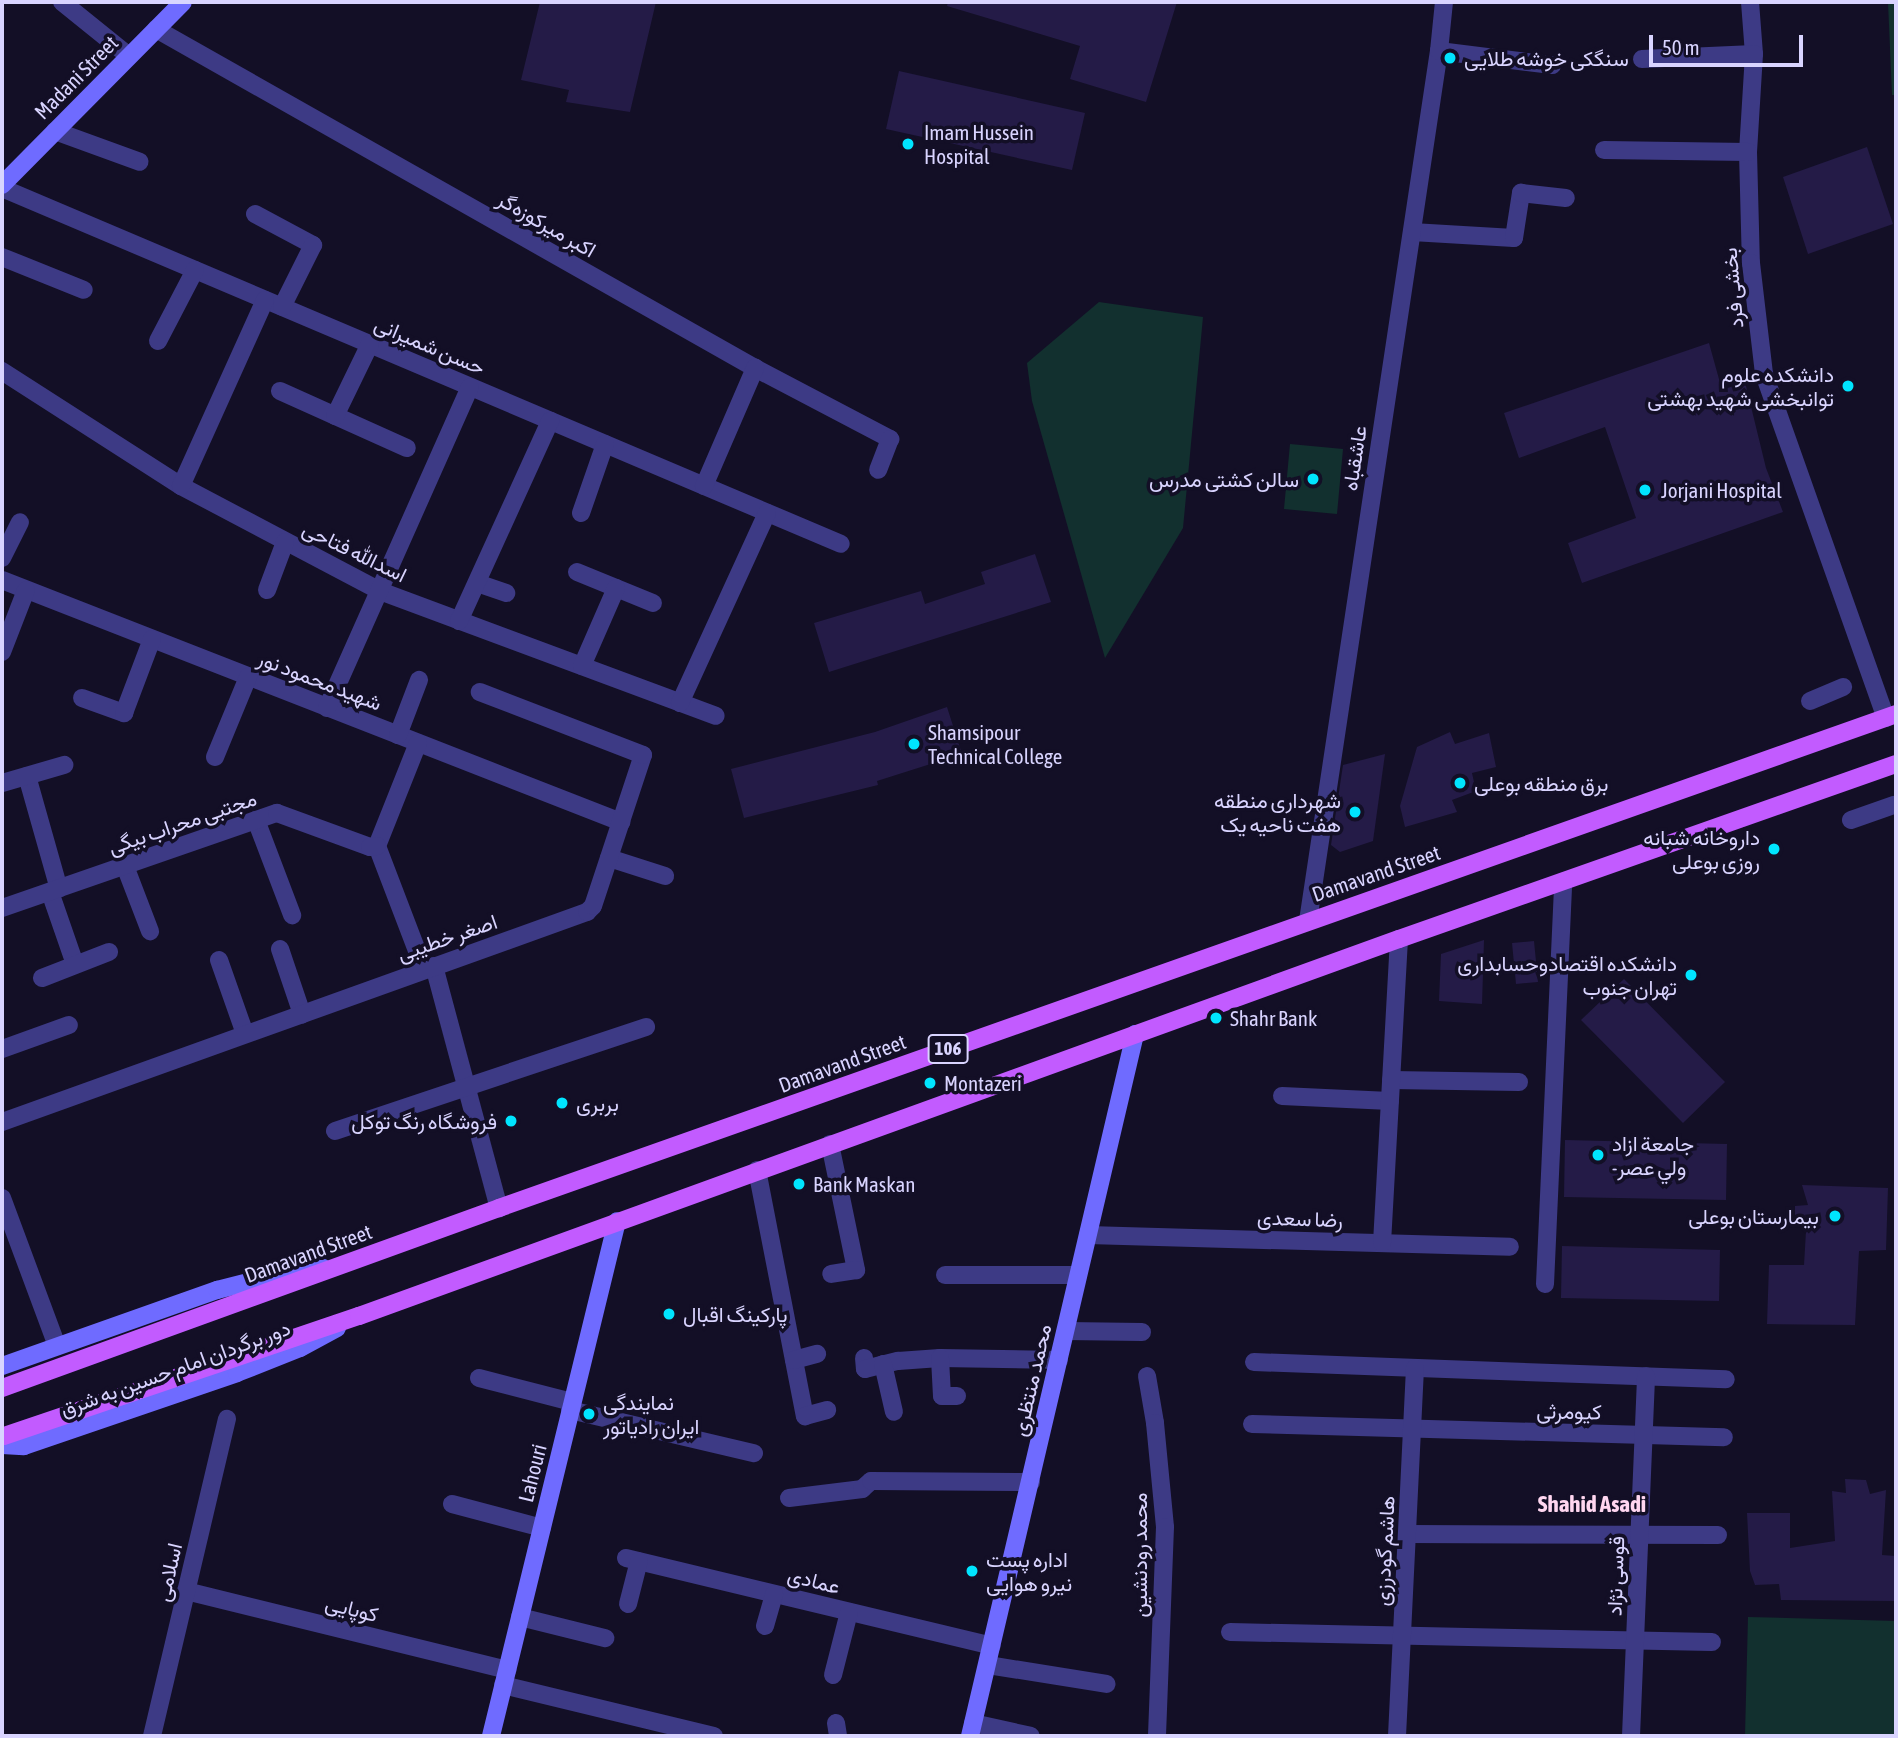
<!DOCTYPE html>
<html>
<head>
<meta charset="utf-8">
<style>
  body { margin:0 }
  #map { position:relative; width:1898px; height:1738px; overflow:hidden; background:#130f26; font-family:"Asap Condensed",Vazirmatn,sans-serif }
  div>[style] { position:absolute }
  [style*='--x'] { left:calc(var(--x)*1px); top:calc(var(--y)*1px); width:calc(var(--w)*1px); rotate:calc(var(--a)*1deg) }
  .green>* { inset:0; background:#12302f }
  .building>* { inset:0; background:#241b47 }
  .street>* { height:18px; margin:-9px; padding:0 9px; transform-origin:9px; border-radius:9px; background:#3d3a85 }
  .secondary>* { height:18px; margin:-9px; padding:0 9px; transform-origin:9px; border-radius:9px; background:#6f6bff }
  .primary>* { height:18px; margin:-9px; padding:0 9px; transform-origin:9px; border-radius:9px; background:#c25bff }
  .dots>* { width:19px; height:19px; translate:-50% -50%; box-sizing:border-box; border:4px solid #130f26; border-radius:50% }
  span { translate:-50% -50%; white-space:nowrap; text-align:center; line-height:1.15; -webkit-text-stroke:7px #130f26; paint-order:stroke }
  .shield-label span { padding:2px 5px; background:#130f26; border:2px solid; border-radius:5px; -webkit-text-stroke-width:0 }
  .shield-label { font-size:19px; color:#d9d4ff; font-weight:700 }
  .poi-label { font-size:21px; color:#d9d4ff }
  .left { translate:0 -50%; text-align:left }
  .right { translate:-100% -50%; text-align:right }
  .street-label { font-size:21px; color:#d9d4ff }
  .neighbourhood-label { font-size:23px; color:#ffd6f0; font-weight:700 }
  .frame { position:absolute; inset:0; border:4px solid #d9d4ff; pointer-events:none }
  .scale { position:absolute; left:1649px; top:35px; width:154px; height:32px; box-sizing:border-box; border:4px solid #d9d4ff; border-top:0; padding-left:9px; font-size:21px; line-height:24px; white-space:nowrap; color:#d9d4ff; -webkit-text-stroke:5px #130f26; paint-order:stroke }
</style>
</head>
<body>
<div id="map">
  <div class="green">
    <div style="clip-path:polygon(1888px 2px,1896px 2px,1896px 95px,1892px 95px)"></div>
    <div style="clip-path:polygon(1099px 302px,1203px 317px,1183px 528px,1105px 658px,1032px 401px,1027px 363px)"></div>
    <div style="clip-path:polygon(1290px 444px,1343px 449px,1337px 514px,1284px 509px)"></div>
    <div style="clip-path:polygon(1748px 1617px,1896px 1621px,1896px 1736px,1745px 1736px)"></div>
  </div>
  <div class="building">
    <div style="clip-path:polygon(540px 2px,656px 2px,630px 112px,566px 102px,569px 90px,521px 80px)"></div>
    <div style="clip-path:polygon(948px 2px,1177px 2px,1146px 102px,1070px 79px,1080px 46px,947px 6px)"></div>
    <div style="clip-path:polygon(899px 71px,1085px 113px,1072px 170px,886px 129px)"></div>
    <div style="clip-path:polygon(1867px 147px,1893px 224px,1808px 254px,1783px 177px)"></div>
    <div style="clip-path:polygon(1709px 343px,1722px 390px,1745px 382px,1766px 468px,1783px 512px,1582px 583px,1568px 543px,1636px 518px,1605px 427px,1519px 458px,1504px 413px)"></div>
    <div style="clip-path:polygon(1035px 554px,1051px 602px,829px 672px,814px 623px,921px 591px,925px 604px,985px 584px,981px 572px)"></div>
    <div style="clip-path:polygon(947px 707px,962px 754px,877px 781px,878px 785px,744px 818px,731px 769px,875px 732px)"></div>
    <div style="clip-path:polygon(1450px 732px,1455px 744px,1489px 733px,1496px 767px,1472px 773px,1476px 791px,1452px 800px,1457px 812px,1405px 827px,1400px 806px,1417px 747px)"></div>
    <div style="clip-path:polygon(1385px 754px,1373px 841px,1340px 852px,1331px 845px,1343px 765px)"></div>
    <div style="clip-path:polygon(1484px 940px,1482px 1004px,1439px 1001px,1441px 954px)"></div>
    <div style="clip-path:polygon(1534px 941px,1538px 982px,1516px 984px,1512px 943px)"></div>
    <div style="clip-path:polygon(1624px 979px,1725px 1082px,1683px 1123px,1581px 1020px)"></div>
    <div style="clip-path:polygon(1565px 1140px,1727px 1144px,1726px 1200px,1564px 1197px)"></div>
    <div style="clip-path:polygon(1802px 1185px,1888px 1188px,1886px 1250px,1859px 1251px,1855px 1325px,1767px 1324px,1769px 1265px,1804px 1265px,1806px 1231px,1795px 1223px,1795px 1206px,1808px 1205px)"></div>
    <div style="clip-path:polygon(1562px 1246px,1720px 1250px,1719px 1301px,1561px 1298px)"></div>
    <div style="clip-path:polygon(1845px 1479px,1866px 1480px,1870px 1494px,1886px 1490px,1882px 1555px,1896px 1556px,1896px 1601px,1781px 1600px,1779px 1584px,1755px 1585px,1750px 1571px,1747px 1513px,1790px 1513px,1790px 1548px,1835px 1541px,1832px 1491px,1846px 1493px)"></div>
  </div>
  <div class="street">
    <div style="--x:62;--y:2;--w:86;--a:38.9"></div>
    <div style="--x:1750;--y:2;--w:52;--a:85.6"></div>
    <div style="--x:1754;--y:54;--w:98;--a:93.5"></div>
    <div style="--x:1748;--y:152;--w:111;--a:88.5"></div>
    <div style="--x:1751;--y:263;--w:112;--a:83.3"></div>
    <div style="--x:1764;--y:374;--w:365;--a:70.5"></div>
    <div style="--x:156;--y:29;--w:688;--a:29.51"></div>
    <div style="--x:755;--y:368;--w:153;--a:27.7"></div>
    <div style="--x:890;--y:439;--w:33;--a:111"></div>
    <div style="--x:1439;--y:51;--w:114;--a:7.1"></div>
    <div style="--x:1642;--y:59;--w:112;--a:-2.6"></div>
    <div style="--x:55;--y:131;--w:90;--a:20"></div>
    <div style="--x:1604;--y:150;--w:144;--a:0.8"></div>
    <div style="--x:2;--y:188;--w:911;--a:22.99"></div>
    <div style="--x:255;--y:214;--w:66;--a:28.1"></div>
    <div style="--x:313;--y:245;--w:69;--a:116.6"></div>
    <div style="--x:1412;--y:232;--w:102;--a:3.4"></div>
    <div style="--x:1514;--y:238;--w:46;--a:-81.2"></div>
    <div style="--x:1521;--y:193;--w:45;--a:6.3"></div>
    <div style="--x:2;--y:257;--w:88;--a:21.9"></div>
    <div style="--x:158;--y:341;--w:80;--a:-62.5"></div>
    <div style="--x:2;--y:371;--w:213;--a:32.7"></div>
    <div style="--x:181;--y:486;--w:225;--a:27.8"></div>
    <div style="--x:380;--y:591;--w:358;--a:20.4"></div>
    <div style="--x:280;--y:391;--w:139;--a:24.2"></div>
    <div style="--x:335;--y:416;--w:80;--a:-64.1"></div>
    <div style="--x:181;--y:486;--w:204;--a:-65.7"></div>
    <div style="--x:704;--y:486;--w:129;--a:-66.6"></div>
    <div style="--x:581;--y:513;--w:73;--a:-70.8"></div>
    <div style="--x:2;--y:558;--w:40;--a:-63.4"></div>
    <div style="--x:577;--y:572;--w:82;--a:22.2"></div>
    <div style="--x:2;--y:580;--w:665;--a:21.35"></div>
    <div style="--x:477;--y:583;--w:31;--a:19"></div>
    <div style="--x:267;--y:590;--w:51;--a:-69.4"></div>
    <div style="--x:459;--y:621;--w:220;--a:-65.5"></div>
    <div style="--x:2;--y:652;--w:66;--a:-68.8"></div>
    <div style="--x:582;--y:666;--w:85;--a:-66.4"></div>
    <div style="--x:82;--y:698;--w:45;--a:19.7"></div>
    <div style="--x:124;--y:713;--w:79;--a:-69.3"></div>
    <div style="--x:1810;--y:701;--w:36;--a:-23"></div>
    <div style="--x:680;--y:703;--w:209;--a:-65.4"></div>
    <div style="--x:327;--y:708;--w:351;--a:-66"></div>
    <div style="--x:398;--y:735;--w:59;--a:-69.1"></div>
    <div style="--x:418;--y:743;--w:111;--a:111.7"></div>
    <div style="--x:377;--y:846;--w:132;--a:69.1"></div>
    <div style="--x:215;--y:757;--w:87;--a:-67.6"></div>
    <div style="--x:27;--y:776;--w:117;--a:74.2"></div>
    <div style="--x:2;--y:783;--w:65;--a:-16.2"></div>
    <div style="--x:256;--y:820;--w:102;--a:69.2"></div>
    <div style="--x:1851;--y:820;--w:46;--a:-19.2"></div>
    <div style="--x:609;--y:858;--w:59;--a:17.8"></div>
    <div style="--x:125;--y:866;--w:70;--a:69"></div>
    <div style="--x:50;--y:892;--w:76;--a:70.9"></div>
    <div style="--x:2;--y:908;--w:291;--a:-19.1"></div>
    <div style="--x:277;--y:813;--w:99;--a:20.1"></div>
    <div style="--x:370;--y:847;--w:7;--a:-8"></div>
    <div style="--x:1308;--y:921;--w:880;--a:-81.44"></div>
    <div style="--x:1439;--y:51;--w:49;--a:-84.2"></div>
    <div style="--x:280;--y:949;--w:69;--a:71.3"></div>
    <div style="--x:219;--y:960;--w:78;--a:70.6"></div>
    <div style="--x:434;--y:966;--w:251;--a:75"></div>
    <div style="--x:42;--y:978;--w:72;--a:-21.2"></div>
    <div style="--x:2;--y:1049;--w:71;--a:-19.7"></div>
    <div style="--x:1391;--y:1080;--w:128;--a:0.9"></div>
    <div style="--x:1282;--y:1096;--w:108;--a:2.7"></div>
    <div style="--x:2;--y:1122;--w:622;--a:-19.75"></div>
    <div style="--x:587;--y:912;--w:8;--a:-45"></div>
    <div style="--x:593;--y:906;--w:159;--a:-71.7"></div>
    <div style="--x:643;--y:755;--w:175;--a:-158.9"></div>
    <div style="--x:335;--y:1131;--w:328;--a:-18.5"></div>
    <div style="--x:830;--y:1144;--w:129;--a:78.3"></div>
    <div style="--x:856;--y:1270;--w:25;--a:171"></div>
    <div style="--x:757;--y:1170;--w:251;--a:79"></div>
    <div style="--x:805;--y:1416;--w:23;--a:-15"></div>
    <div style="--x:2;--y:1198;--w:158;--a:69.6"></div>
    <div style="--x:1088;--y:1235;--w:422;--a:1.6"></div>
    <div style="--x:1382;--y:1243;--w:304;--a:-86.8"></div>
    <div style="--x:945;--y:1275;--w:133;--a:0"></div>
    <div style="--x:1545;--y:1284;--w:403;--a:-87.4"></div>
    <div style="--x:1066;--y:1331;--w:76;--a:0.8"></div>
    <div style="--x:864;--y:1358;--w:11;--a:85"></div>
    <div style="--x:865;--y:1369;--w:34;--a:-14"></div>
    <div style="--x:898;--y:1361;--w:42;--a:-4.1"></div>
    <div style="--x:940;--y:1358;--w:119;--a:1"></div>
    <div style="--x:940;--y:1358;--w:38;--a:87"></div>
    <div style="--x:942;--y:1396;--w:15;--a:0"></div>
    <div style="--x:794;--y:1360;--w:24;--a:-15"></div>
    <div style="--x:1254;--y:1362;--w:472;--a:2.1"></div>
    <div style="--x:883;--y:1364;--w:49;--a:77.1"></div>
    <div style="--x:1147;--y:1376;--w:48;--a:80.3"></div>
    <div style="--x:1155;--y:1423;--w:104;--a:84.5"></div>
    <div style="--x:1165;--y:1527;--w:209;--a:92.2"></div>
    <div style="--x:479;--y:1378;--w:96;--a:14.5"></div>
    <div style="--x:570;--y:1410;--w:189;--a:13.2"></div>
    <div style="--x:1252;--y:1424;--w:472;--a:1.6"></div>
    <div style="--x:789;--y:1498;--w:74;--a:-7"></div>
    <div style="--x:862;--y:1489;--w:12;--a:-42"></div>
    <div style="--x:871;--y:1481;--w:160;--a:0.4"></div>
    <div style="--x:452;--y:1504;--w:93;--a:14.9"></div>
    <div style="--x:1407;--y:1534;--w:311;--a:0.2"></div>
    <div style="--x:626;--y:1558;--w:376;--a:13.5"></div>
    <div style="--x:186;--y:1591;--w:331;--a:13.8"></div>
    <div style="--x:628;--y:1604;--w:44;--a:-75.7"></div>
    <div style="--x:520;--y:1617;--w:88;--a:13.9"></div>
    <div style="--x:765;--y:1626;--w:33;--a:-74"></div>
    <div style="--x:1230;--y:1632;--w:482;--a:1.2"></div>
    <div style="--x:988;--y:1665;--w:120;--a:9.1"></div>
    <div style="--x:833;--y:1675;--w:65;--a:-75.7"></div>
    <div style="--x:503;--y:1685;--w:217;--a:13.6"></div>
    <div style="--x:836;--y:1723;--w:13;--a:81"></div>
    <div style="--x:973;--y:1723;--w:59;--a:12.6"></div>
    <div style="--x:152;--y:1736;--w:326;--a:-76.7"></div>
    <div style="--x:1397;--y:1736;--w:368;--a:-87.2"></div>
    <div style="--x:1631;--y:1736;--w:360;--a:-87.6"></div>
  </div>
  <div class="secondary">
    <div style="--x:2;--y:185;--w:257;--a:-45.3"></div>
    <div style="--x:2;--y:1366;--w:228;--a:-19.5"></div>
    <div style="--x:217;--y:1290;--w:77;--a:-14.2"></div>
    <div style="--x:292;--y:1271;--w:31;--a:-6"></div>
    <div style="--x:2;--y:1445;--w:22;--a:3"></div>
    <div style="--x:24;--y:1446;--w:225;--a:-18.9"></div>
    <div style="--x:237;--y:1373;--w:68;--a:-21.6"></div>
    <div style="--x:300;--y:1348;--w:42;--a:-28.4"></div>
    <div style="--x:491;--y:1736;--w:530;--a:-76.25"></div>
    <div style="--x:970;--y:1736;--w:721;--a:-76.77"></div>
  </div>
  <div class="primary">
    <div style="--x:2;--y:1388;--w:529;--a:-19.91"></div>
    <div style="--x:499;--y:1208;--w:1482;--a:-19.47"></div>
    <div style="--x:4;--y:1436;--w:375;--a:-18.7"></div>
    <div style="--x:359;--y:1316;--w:1106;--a:-19.93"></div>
    <div style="--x:1399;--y:939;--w:527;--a:-19.4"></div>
  </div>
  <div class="dots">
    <div style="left:1450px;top:58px;background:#00e5ff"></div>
    <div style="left:908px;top:144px;background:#00e5ff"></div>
    <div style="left:1848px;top:386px;background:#00e5ff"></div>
    <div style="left:1313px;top:479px;background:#00e5ff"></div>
    <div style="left:1645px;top:490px;background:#00e5ff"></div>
    <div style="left:914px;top:744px;background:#00e5ff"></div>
    <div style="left:1460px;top:783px;background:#00e5ff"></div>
    <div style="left:1355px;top:812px;background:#00e5ff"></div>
    <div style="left:1774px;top:849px;background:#00e5ff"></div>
    <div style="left:1691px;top:975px;background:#00e5ff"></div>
    <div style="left:1216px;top:1018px;background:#00e5ff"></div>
    <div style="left:930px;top:1083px;background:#00e5ff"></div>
    <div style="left:562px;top:1103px;background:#00e5ff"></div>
    <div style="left:511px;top:1121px;background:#00e5ff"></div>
    <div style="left:1598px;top:1155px;background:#00e5ff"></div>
    <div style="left:799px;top:1184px;background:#00e5ff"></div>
    <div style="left:1835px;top:1216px;background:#00e5ff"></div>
    <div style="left:669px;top:1314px;background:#00e5ff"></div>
    <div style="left:589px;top:1414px;background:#00e5ff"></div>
    <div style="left:972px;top:1571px;background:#00e5ff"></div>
  </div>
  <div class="shield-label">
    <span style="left:948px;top:1049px">106</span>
  </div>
  <div class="poi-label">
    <span class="left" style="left:1464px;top:58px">سنگکی خوشه طلایی</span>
    <span class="left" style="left:924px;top:144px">Imam Hussein<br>Hospital</span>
    <span class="right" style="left:1834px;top:386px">دانشکده علوم<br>توانبخشی شهید بهشتی</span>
    <span class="right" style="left:1299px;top:479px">سالن کشتی مدرس</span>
    <span class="left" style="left:1661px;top:490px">Jorjani Hospital</span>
    <span class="left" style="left:928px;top:744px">Shamsipour<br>Technical College</span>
    <span class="left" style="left:1474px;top:783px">برق منطقه بوعلی</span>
    <span class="right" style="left:1341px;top:812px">شهرداری منطقه<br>هفت ناحیه یک</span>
    <span class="right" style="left:1760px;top:849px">داروخانه شبانه<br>روزی بوعلی</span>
    <span class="right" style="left:1677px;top:975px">دانشکده اقتصادوحسابداری<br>تهران جنوب</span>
    <span class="left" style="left:1230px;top:1018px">Shahr Bank</span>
    <span class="left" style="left:944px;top:1083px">Montazeri</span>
    <span class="left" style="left:576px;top:1103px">بربری</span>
    <span class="right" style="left:497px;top:1121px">فروشگاه رنگ توکل</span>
    <span class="left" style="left:1612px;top:1155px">جامعة ازاد<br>-ولي عصر</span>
    <span class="left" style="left:813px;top:1184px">Bank Maskan</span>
    <span class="right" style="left:1819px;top:1216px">بیمارستان بوعلی</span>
    <span class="left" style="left:683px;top:1314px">پارکینگ اقبال</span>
    <span class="left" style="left:603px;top:1414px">نمایندگی<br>ایران رادیاتور</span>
    <span class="left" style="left:986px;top:1571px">اداره پست<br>نیرو هوایی</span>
  </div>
  <div class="street-label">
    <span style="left:76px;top:77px;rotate:-45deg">Madani Street</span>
    <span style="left:547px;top:224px;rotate:30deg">اکبر میرکوزه‌گر</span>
    <span style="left:1732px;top:288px;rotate:-95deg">بخشی فرد</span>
    <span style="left:430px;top:345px;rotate:23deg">حسن شمیرانی</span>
    <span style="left:1354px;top:458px;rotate:-81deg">عاشقباه</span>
    <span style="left:355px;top:551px;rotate:26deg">اسدالله فتاحی</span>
    <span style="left:320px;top:680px;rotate:21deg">شهید محمود نور</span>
    <span style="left:182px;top:822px;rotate:-19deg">مجتبی محراب بیگی</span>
    <span style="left:1376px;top:873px;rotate:-19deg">Damavand Street</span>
    <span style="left:447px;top:937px;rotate:-19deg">اصغر خطیبی</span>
    <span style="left:842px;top:1063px;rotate:-20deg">Damavand Street</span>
    <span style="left:1300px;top:1218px;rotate:2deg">رضا سعدی</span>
    <span style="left:308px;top:1253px;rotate:-20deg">Damavand Street</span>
    <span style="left:175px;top:1368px;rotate:-20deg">دور برگردان امام حسین به شرق</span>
    <span style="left:1031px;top:1380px;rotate:-77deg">محمد منتظری</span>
    <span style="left:1569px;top:1411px;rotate:1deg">کیومرثی</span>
    <span style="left:532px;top:1473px;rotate:-76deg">Lahouri</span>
    <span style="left:1384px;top:1551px;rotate:-87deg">هاشم گودرزی</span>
    <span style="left:1139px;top:1555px;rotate:-90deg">محمد رودنشین</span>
    <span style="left:168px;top:1572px;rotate:-77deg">اسلامی</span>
    <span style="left:1615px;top:1576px;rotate:-88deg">قوسی نژاد</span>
    <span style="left:814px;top:1580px;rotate:14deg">عمادی</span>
    <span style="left:352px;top:1608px;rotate:14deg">کوپایی</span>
  </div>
  <div class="neighbourhood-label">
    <span style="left:1592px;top:1504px">Shahid Asadi</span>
  </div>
  <div class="frame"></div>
  <div class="scale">50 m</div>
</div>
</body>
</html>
